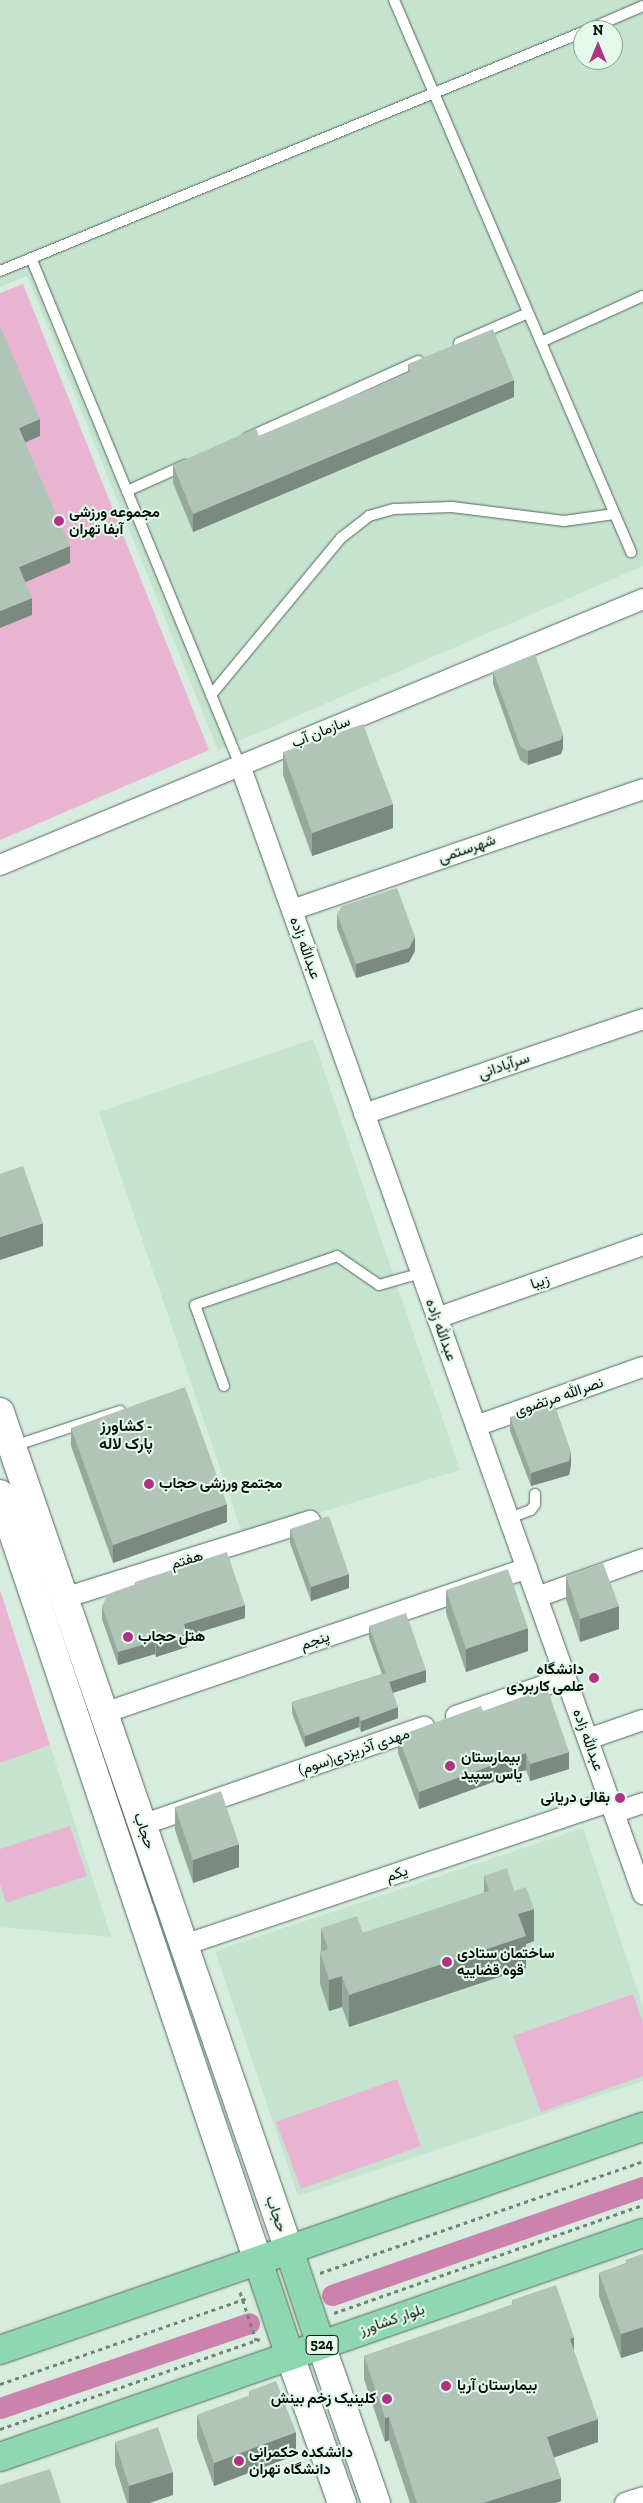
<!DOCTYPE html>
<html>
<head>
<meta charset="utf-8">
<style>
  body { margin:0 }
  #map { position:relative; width:643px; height:2503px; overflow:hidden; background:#d6ecde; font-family:"Zilla Slab",Vazirmatn,serif }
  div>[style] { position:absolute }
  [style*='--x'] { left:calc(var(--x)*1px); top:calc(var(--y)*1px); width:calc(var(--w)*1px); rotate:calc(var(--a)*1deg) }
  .built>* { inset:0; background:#c6e3d0 }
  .green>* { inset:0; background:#e8b4d1 }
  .canal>* { height:21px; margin:-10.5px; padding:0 10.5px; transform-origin:10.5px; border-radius:10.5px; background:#cb82ac }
  .path>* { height:3px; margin-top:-1.5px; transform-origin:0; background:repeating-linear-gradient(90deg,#74837a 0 4px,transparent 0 8px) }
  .roads { filter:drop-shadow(0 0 1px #54675b) drop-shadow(0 0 1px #54675b) }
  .service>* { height:10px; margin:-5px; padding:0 5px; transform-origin:5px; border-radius:5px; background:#fff }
  .minor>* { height:20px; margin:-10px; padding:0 10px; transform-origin:10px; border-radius:10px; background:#fff }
  .secondary>* { height:28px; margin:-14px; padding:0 14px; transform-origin:14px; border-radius:14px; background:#fff }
  .primary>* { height:28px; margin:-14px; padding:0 14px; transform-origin:14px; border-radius:14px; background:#8fd7b2 }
  .wall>* { inset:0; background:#97a99d }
  .shaded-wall>* { inset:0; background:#7b8a80 }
  .building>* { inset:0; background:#b0c5b7 }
  .dots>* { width:14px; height:14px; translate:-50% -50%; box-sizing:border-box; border:2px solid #e3f9eb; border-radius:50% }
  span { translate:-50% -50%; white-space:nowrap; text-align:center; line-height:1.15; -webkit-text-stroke:4px #e3f9eb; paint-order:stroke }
  .shield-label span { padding:1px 4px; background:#e3f9eb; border:1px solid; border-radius:4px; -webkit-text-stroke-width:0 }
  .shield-label { font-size:14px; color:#08100b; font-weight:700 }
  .poi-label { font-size:15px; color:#08100b; font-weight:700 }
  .left { translate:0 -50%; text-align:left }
  .right { translate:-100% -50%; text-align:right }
  .street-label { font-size:15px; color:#08100b }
  .neighbourhood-label { font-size:16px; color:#08100b; font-weight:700 }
  .north { position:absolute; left:573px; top:20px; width:50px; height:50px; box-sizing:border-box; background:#e3f9eb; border:1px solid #8b9c91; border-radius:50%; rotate:0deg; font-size:14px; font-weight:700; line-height:20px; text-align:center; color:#08100b }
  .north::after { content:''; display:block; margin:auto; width:18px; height:22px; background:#af3385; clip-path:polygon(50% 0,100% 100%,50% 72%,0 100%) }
</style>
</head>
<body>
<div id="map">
  <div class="built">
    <div style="clip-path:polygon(evenodd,0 0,643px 0,643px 566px,218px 750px,27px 276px,0 287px,0 0,583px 30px,613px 30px,613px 60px,583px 60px,583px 30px)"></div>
    <div style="clip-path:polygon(313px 1039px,460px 1470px,243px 1536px,99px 1112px)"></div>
    <div style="clip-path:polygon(50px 1745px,111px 1937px,0 1927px,0 1763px)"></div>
    <div style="clip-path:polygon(583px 1828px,643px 2007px,643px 2081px,298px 2196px,215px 1951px)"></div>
  </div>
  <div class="green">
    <div style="clip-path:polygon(23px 284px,209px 750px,0 840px,0 293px)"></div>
    <div style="clip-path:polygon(0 1590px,50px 1745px,0 1763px)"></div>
    <div style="clip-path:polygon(70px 1826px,87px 1876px,6px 1903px,0 1884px,0 1849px)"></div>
    <div style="clip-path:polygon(633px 1994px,643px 2022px,643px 2076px,541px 2112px,513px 2036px)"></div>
    <div style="clip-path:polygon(397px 2079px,421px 2146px,301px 2189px,276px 2122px)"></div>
  </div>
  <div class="canal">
    <div style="--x:332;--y:2295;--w:329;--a:-19.2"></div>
    <div style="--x:0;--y:2408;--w:263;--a:-18.8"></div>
  </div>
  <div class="path">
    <div style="--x:320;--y:2273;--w:342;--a:-19.1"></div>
    <div style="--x:240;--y:2292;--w:51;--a:71.6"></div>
    <div style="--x:334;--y:2313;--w:327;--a:-19.3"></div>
    <div style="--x:0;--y:2384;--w:262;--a:-19.2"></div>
    <div style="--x:0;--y:2429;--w:275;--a:-19.1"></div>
  </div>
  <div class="roads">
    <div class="service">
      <div style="--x:394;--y:0;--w:601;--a:66.76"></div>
      <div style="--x:587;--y:30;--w:61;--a:-23.2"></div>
      <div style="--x:31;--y:258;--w:548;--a:67.6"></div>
      <div style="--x:0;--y:271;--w:630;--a:-22.29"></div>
      <div style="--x:541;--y:342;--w:112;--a:-24.3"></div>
      <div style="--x:459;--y:343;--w:75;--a:-23.5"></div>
      <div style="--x:247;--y:438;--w:188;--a:-24.2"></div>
      <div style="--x:127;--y:491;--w:64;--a:-24.1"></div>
      <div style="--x:211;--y:695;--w:204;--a:-50.4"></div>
      <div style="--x:341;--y:538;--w:36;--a:-38"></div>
      <div style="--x:369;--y:516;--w:26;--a:-16"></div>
      <div style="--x:394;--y:509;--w:58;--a:-2"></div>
      <div style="--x:452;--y:507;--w:113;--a:7.1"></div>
      <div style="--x:564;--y:521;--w:51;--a:-7.8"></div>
      <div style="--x:224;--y:1386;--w:86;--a:-109.7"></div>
      <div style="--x:195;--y:1305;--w:150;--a:-19"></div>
      <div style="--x:337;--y:1256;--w:51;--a:34.6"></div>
      <div style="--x:379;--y:1285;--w:44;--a:-15.9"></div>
      <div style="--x:14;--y:1446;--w:112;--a:-18.3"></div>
      <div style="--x:509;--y:1518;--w:23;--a:-20"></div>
      <div style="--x:531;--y:1510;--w:7;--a:-56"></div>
      <div style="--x:535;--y:1504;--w:10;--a:-90"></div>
    </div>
    <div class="minor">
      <div style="--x:240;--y:765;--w:1199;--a:70.36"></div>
      <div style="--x:0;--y:865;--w:696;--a:-22.47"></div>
      <div style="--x:292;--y:910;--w:371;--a:-19"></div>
      <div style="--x:364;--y:1114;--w:295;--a:-18.8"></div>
      <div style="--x:437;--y:1318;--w:219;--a:-19.5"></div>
      <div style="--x:476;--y:1426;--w:177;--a:-19.5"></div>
      <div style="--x:537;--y:1597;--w:113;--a:-19.7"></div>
      <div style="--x:64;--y:1598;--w:258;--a:-17.4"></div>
      <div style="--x:104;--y:1713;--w:447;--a:-18.9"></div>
      <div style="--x:456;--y:1716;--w:116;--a:-19.1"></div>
      <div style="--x:588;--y:1739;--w:58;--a:-19.1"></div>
      <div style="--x:614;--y:1813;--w:31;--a:-19"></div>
      <div style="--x:142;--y:1825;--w:299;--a:-19.2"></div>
      <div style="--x:184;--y:1945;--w:449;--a:-18.6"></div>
      <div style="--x:625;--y:2503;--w:19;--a:-18"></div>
    </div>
    <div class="secondary">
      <div style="--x:0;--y:1412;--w:886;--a:70.97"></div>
      <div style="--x:0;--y:1494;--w:809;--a:71.41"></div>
      <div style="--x:321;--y:2345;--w:167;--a:70.8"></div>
      <div style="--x:290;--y:2356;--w:156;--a:70.5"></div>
    </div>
    <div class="primary">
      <div style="--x:289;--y:2250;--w:100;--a:71.4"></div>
      <div style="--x:258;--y:2261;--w:100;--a:71.4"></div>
      <div style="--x:0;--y:2350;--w:681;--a:-19.13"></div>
      <div style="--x:0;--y:2457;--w:681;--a:-19.21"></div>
    </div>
  </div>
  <div class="wall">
    <div style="clip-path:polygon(408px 364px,514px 397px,193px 532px,173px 483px,173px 465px,259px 436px,408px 373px)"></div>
    <div style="clip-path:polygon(493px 671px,563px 748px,561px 754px,528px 765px,520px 760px,493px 684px)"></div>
    <div style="clip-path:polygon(283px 752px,393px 828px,312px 856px,283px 775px)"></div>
    <div style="clip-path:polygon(337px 914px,415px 951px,409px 962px,356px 978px,337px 928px)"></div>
    <div style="clip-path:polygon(510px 1417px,571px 1465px,569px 1475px,531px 1486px,510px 1431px)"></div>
    <div style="clip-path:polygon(71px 1428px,227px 1522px,113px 1563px,71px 1446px)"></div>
    <div style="clip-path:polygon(290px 1529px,349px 1588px,311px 1601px,290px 1543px)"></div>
    <div style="clip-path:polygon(566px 1576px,619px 1629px,580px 1642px,566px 1599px)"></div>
    <div style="clip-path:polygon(135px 1582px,245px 1618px,187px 1636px,187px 1647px,156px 1657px,155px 1654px,118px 1665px,102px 1619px,102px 1606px,135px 1585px)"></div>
    <div style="clip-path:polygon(446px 1590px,528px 1651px,466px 1672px,446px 1613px)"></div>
    <div style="clip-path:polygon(369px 1626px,426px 1682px,393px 1693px,398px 1718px,361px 1732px,359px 1727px,305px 1747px,292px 1713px,292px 1702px,382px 1674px,369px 1638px)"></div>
    <div style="clip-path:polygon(483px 1711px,569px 1769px,530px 1781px,526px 1770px,419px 1809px,398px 1753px,398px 1736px)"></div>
    <div style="clip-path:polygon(175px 1807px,239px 1867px,193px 1883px,175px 1830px)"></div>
    <div style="clip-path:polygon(484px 1876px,514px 1891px,534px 1941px,526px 1944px,526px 1968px,349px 2027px,342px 2007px,329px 2011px,320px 1984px,320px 1952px,321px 1951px,321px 1928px,363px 1933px,484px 1893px)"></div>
    <div style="clip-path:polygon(643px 2254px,643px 2351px,621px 2358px,599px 2296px,599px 2273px,626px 2263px,626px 2260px)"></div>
    <div style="clip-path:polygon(512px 2300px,574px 2352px,598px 2442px,554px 2457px,561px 2501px,555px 2503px,410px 2503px,389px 2440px,385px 2442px,364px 2379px,364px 2356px,512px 2305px)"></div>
    <div style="clip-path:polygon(249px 2391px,296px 2455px,214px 2486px,197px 2438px,197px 2415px,249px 2396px)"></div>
    <div style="clip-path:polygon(115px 2442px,173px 2495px,149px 2503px,127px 2503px,115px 2465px)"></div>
  </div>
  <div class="shaded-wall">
    <div style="clip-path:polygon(514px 380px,514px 397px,193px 532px,193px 514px)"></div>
    <div style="clip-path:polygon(40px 419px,40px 436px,19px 445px,19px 428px)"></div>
    <div style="clip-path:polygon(70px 546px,70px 563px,19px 585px,19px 567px)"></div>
    <div style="clip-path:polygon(32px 598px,32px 615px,0 628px,0 611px)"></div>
    <div style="clip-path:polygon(563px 734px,563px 748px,561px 754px,528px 765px,528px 751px)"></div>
    <div style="clip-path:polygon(393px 804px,393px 828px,312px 856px,312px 833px)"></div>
    <div style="clip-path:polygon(415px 937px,415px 951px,409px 962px,356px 978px,356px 964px)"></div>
    <div style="clip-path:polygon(43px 1223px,43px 1246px,0 1260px,0 1237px)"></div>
    <div style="clip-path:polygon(571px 1452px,571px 1465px,569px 1475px,531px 1486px,531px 1473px)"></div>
    <div style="clip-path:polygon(227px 1504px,227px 1522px,113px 1563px,113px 1545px)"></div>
    <div style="clip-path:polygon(349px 1574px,349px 1588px,311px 1601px,311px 1587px)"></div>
    <div style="clip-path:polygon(245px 1605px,245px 1618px,187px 1636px,187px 1647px,156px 1657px,156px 1644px,184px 1624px)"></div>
    <div style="clip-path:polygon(619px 1606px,619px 1629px,580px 1642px,580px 1619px)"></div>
    <div style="clip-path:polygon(528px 1628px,528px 1651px,466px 1672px,466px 1649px)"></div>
    <div style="clip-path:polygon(155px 1641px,155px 1654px,118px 1665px,118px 1652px)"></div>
    <div style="clip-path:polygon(426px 1670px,426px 1682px,389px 1694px,389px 1682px)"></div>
    <div style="clip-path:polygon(398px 1707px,398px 1718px,361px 1732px,361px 1721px)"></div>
    <div style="clip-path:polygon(359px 1716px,359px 1727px,305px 1747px,305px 1736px)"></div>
    <div style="clip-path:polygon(569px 1752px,569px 1769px,530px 1781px,530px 1764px)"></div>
    <div style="clip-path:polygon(526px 1753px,526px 1770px,419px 1809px,419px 1792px)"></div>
    <div style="clip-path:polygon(239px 1844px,239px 1867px,193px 1883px,193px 1860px)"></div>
    <div style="clip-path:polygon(534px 1909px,534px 1941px,526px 1944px,526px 1968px,349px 2027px,349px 1995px,518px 1914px)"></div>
    <div style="clip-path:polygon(342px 1976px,342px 2007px,329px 2011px,329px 1980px)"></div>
    <div style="clip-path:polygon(643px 2327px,643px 2351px,621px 2358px,621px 2334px)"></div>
    <div style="clip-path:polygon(574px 2337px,574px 2361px,570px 2339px)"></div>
    <div style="clip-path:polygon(389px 2417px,389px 2440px,385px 2442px,385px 2418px)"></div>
    <div style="clip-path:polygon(598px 2419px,598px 2442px,547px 2460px,547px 2437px)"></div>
    <div style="clip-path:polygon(296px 2432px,296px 2455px,214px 2486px,214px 2463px)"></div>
    <div style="clip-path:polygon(173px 2472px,173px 2495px,149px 2503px,129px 2503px,129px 2486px)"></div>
    <div style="clip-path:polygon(561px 2478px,561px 2501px,555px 2503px,483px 2503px)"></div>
  </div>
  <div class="building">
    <div style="clip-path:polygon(0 326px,40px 419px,19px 428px,70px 546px,19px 567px,32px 598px,0 611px)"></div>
    <div style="clip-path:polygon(493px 329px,514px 380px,193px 514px,173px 465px,256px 428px,259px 436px,410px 372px,408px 364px)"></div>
    <div style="clip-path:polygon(535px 654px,563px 734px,561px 740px,528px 751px,520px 746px,493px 671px)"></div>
    <div style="clip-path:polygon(363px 724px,393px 804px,312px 833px,283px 752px)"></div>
    <div style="clip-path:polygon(397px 888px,415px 937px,409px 948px,356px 964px,337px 914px,342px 906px)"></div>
    <div style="clip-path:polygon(23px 1166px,43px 1223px,0 1237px,0 1174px)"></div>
    <div style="clip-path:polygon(185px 1387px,227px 1504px,113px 1545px,71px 1428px)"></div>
    <div style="clip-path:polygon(554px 1403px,571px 1452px,569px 1461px,531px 1473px,510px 1417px)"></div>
    <div style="clip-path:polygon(329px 1516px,349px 1574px,311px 1587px,290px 1529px)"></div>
    <div style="clip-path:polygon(227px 1552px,245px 1605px,184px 1624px,187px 1634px,156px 1644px,155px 1641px,118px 1652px,102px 1606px,108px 1594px,136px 1584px,135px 1582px)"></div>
    <div style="clip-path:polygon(603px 1563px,619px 1606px,580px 1619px,566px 1576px)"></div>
    <div style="clip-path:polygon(508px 1569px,528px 1628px,466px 1649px,446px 1590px)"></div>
    <div style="clip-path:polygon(406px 1613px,426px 1670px,389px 1682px,369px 1626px)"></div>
    <div style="clip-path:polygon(386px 1673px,398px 1707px,361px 1721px,359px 1716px,305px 1736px,292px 1702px)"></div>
    <div style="clip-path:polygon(547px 1688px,569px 1752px,530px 1764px,526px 1753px,419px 1792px,398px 1736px,481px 1706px,483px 1711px)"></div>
    <div style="clip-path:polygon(221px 1791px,239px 1844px,193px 1860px,175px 1807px)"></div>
    <div style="clip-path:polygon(507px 1868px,514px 1891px,526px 1887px,534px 1909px,518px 1914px,526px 1936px,349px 1995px,342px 1976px,329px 1980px,320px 1952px,328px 1949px,321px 1928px,357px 1916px,363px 1933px,489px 1891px,484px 1876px)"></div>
    <div style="clip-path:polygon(643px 2254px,643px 2327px,621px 2334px,599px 2273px,627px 2263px,626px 2260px)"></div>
    <div style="clip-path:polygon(556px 2285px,574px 2337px,570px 2339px,598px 2419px,547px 2437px,561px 2478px,483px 2503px,417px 2503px,389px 2417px,385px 2418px,364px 2356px,513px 2304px,512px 2300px)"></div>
    <div style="clip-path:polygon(276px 2381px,296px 2432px,214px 2463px,197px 2415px,250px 2395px,249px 2391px)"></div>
    <div style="clip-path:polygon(158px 2427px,173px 2472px,129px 2486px,115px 2442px)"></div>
    <div style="clip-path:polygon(50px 2469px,61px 2503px,0 2503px,0 2485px)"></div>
  </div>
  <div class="dots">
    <div style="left:59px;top:521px;background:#af3385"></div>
    <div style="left:149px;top:1484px;background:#af3385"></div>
    <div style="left:128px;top:1637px;background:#af3385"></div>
    <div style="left:594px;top:1678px;background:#af3385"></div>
    <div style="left:450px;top:1766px;background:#af3385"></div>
    <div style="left:620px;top:1798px;background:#af3385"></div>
    <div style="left:447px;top:1962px;background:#af3385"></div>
    <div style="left:446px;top:2386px;background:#af3385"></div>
    <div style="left:387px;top:2399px;background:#af3385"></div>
    <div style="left:239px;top:2461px;background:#af3385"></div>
  </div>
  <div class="shield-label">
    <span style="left:322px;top:2345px">524</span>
  </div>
  <div class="poi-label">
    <span class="left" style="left:69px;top:521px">مجموعه ورزشی<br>آبفا تهران</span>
    <span class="left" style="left:159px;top:1484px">مجتمع ورزشی حجاب</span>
    <span class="left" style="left:138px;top:1637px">هتل حجاب</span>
    <span class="right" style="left:584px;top:1678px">دانشگاه<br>علمی کاربردی</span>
    <span class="left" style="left:461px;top:1766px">بیمارستان<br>یاس سپید</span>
    <span class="right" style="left:610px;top:1798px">بقالی دریانی</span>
    <span class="left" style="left:457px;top:1962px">ساختمان ستادی<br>قوه قضاییه</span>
    <span class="left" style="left:457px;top:2386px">بیمارستان آریا</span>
    <span class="right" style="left:376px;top:2399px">کلینیک زخم بینش</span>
    <span class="left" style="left:249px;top:2461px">دانشکده حکمرانی<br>دانشگاه تهران</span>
  </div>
  <div class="street-label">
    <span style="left:321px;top:732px;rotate:-22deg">سازمان آب</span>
    <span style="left:467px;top:849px;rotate:-19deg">شهرستمی</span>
    <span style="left:305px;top:948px;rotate:70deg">عبدالله زاده</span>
    <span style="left:504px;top:1066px;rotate:-19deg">سرآبادانی</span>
    <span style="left:540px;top:1282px;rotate:-19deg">زیبا</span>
    <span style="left:441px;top:1330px;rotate:70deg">عبدالله زاده</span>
    <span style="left:559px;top:1397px;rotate:-19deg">نصرالله مرتضوی</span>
    <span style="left:187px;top:1560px;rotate:-17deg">هفتم</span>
    <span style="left:315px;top:1641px;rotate:-19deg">پنجم</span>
    <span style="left:588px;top:1740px;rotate:70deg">عبدالله زاده</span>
    <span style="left:354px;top:1752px;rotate:-19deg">مهدی آذریزدی(سوم)</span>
    <span style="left:144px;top:1831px;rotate:71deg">حجاب</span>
    <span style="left:397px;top:1874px;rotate:-19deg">یکم</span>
    <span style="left:276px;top:2214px;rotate:71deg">حجاب</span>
    <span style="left:392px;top:2320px;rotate:-19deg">بلوار کشاورز</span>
  </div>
  <div class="neighbourhood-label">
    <span style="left:126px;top:1435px">کشاورز -<br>پارک لاله</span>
  </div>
  <div class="north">N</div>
</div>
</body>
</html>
